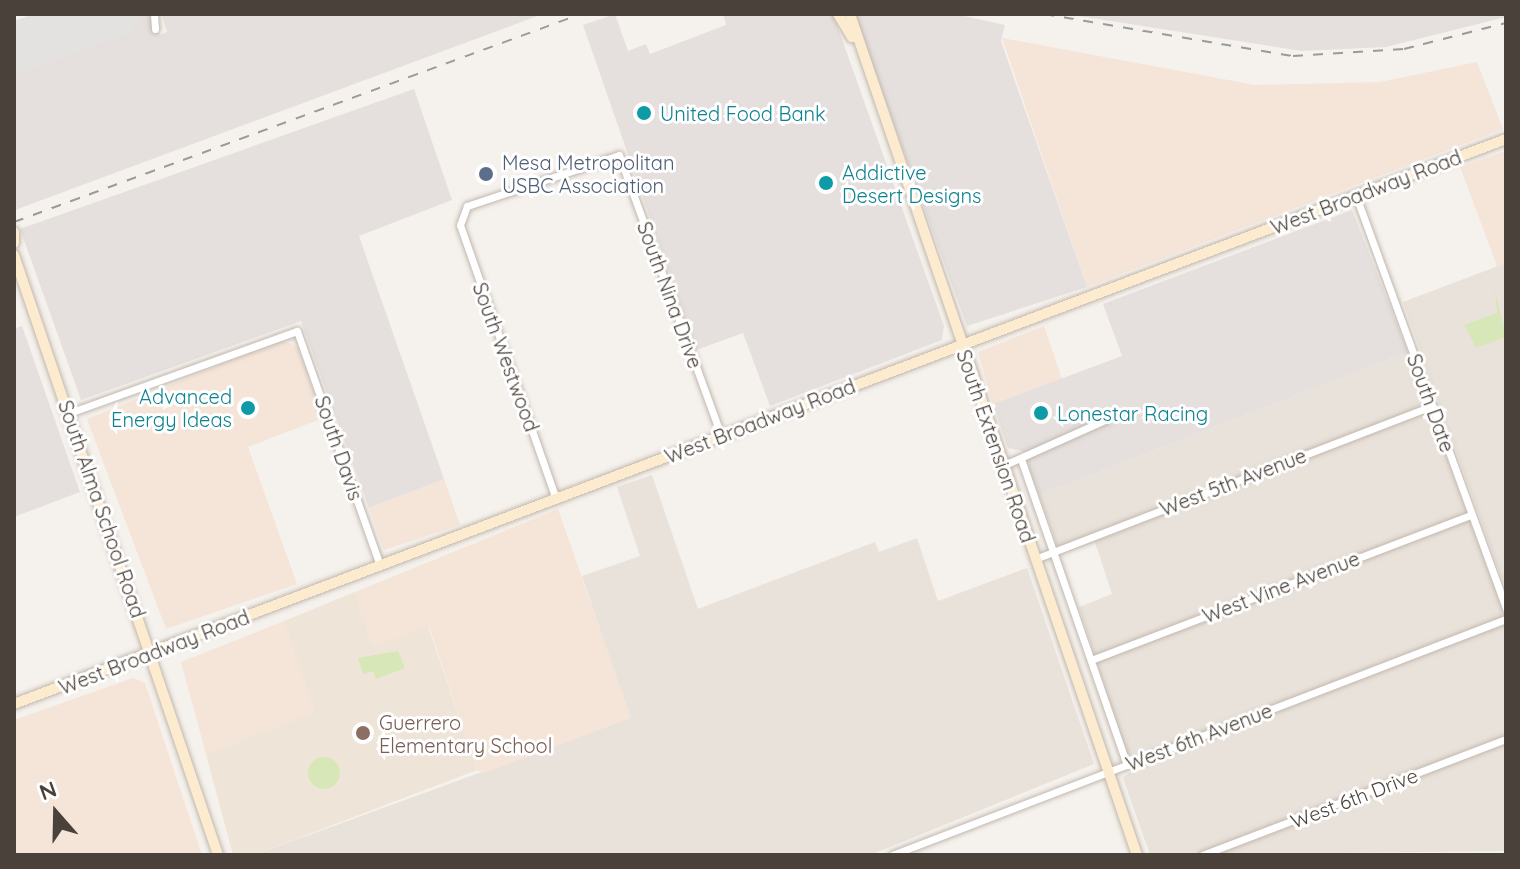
<!DOCTYPE html>
<html>
<head>
<meta charset="utf-8">
<style>
  body { margin:0 }
  #map { position:relative; width:1520px; height:869px; overflow:hidden; background:#f5f1ec; font-family:Quicksand,sans-serif }
  div>[style] { position:absolute }
  [style*='--x'] { left:calc(var(--x)*1px); top:calc(var(--y)*1px); width:calc(var(--w)*1px); rotate:calc(var(--a)*1deg) }
  .residential>* { inset:0; background:#e9e2da }
  .commercial>* { inset:0; background:#f5e5d9 }
  .industrial>* { inset:0; background:#e5e0dd }
  .education>* { inset:0; background:#eee4d7 }
  .green>* { inset:0; background:#d8e7b7 }
  .round { border-radius:50% }
  .parking>* { inset:0; background:#e4e2e0 }
  .roads { filter:drop-shadow(0 0 2px #c1b8af) drop-shadow(0 0 2px #c1b8af) }
  .street>* { height:7px; margin:-3.5px; padding:0 3.5px; transform-origin:3.5px; border-radius:3.5px; background:#fff }
  .secondary>* { height:10px; margin:-5px; padding:0 5px; transform-origin:5px; border-radius:5px; background:#fcebcf }
  .rail>* { height:2px; margin-top:-1px; transform-origin:0; background:repeating-linear-gradient(90deg,#9a9a9a 0 10px,transparent 0 20px) }
  .dots>* { width:22px; height:22px; translate:-50% -50%; box-sizing:border-box; border:4px solid #fff; border-radius:50% }
  span { translate:-50% -50%; white-space:nowrap; text-align:center; line-height:1.15; -webkit-text-stroke:6px #fff; paint-order:stroke }
  .culture-label { font-size:20px; color:#0d838f }
  .left { translate:0 -50%; text-align:left }
  .right { translate:-100% -50%; text-align:right }
  .service-label { font-size:20px; color:#4e5e75 }
  .street-label { font-size:20px; color:#4a413a }
  .education-label { font-size:20px; color:#785e54 }
  .frame { position:absolute; inset:0; border:16px solid #4a413a; pointer-events:none }
  .north { position:absolute; left:16px; top:773px; width:80px; height:80px; -webkit-text-stroke:6px #fff; paint-order:stroke; rotate:340deg; font-size:22px; font-weight:700; line-height:32px; text-align:center; color:#4a413a }
  .north::after { content:''; display:block; margin:auto; width:28px; height:36px; background:#4a413a; clip-path:polygon(50% 0,100% 100%,50% 72%,0 100%) }
</style>
</head>
<body>
<div id="map">
  <div class="residential">
    <div style="clip-path:polygon(1506px 263px,1506px 590px,1403px 302px)"></div>
    <div style="clip-path:polygon(1408px 352px,1506px 618px,1506px 851px,1150px 855px,1123px 778px,1132px 770px,1079px 607px,1112px 594px,1095px 542px,1060px 554px,1039px 495px)"></div>
    <div style="clip-path:polygon(652px 475px,698px 609px,875px 542px,879px 552px,917px 538px,938px 601px,1027px 568px,1094px 764px,870px 855px,254px 855px,630px 718px,582px 576px,640px 556px,617px 487px)"></div>
  </div>
  <div class="commercial">
    <div style="clip-path:polygon(1002px 38px,1255px 85px,1380px 82px,1477px 62px,1503px 129px,1087px 287px)"></div>
    <div style="clip-path:polygon(1506px 151px,1506px 263px,1497px 266px,1460px 167px)"></div>
    <div style="clip-path:polygon(1044px 326px,1062px 379px,993px 404px,978px 352px)"></div>
    <div style="clip-path:polygon(281px 340px,298px 347px,323px 418px,248px 447px,297px 584px,166px 629px,87px 419px)"></div>
    <div style="clip-path:polygon(444px 479px,460px 525px,384px 550px,369px 508px)"></div>
    <div style="clip-path:polygon(558px 509px,631px 718px,484px 773px,477px 770px,429px 626px,373px 646px,355px 592px)"></div>
    <div style="clip-path:polygon(284px 621px,316px 712px,206px 754px,181px 662px)"></div>
    <div style="clip-path:polygon(133px 678px,145px 683px,202px 855px,14px 855px,14px 720px)"></div>
  </div>
  <div class="industrial">
    <div style="clip-path:polygon(34px 14px,152px 14px,160px 35px,167px 32px,162px 14px,543px 14px,15px 210px,14px 21px)"></div>
    <div style="clip-path:polygon(615px 14px,628px 51px,646px 44px,650px 54px,726px 25px,723px 14px,833px 14px,944px 326px,942px 340px,770px 406px,743px 333px,696px 350px,583px 25px)"></div>
    <div style="clip-path:polygon(854px 14px,955px 14px,1005px 25px,1001px 41px,1087px 287px,967px 326px)"></div>
    <div style="clip-path:polygon(1066px 14px,1506px 14px,1506px 17px,1386px 47px,1302px 51px)"></div>
    <div style="clip-path:polygon(414px 89px,452px 200px,359px 236px,444px 479px,369px 508px,301px 321px,81px 400px,20px 229px)"></div>
    <div style="clip-path:polygon(1352px 210px,1408px 352px,1039px 495px,1023px 451px,1008px 448px,993px 404px,1122px 356px,1103px 304px)"></div>
    <div style="clip-path:polygon(22px 326px,80px 492px,14px 517px,14px 329px)"></div>
  </div>
  <div class="education">
    <div style="clip-path:polygon(355px 592px,373px 646px,428px 626px,477px 770px,254px 855px,233px 855px,206px 754px,315px 712px,284px 621px)"></div>
  </div>
  <div class="green">
    <div style="clip-path:polygon(1495px 290px,1506px 337px,1476px 348px,1464px 325px,1497px 313px)"></div>
    <div style="clip-path:polygon(398px 651px,405px 668px,376px 679px,373px 671px,363px 674px,358px 658px)"></div>
    <div class="round" style="left:308px;top:757px;width:32px;height:32px"></div>
  </div>
  <div class="parking">
    <div style="clip-path:polygon(36px 14px,144px 14px,127px 34px,15px 75px,14px 88px,14px 22px)"></div>
  </div>
  <div class="roads">
    <div class="street">
      <div style="--x:154;--y:14;--w:15;--a:86"></div>
      <div style="--x:1356;--y:196;--w:439;--a:70"></div>
      <div style="--x:69;--y:413;--w:242;--a:-19.8"></div>
      <div style="--x:297;--y:331;--w:249;--a:70.5"></div>
      <div style="--x:1021;--y:459;--w:324;--a:70.9"></div>
      <div style="--x:1002;--y:466;--w:115;--a:-24.1"></div>
      <div style="--x:556;--y:499;--w:290;--a:-109.3"></div>
      <div style="--x:460;--y:225;--w:20;--a:-70"></div>
      <div style="--x:467;--y:206;--w:160;--a:-18.5"></div>
      <div style="--x:619;--y:155;--w:299;--a:70"></div>
      <div style="--x:1035;--y:559;--w:425;--a:-21.1"></div>
      <div style="--x:1091;--y:660;--w:407;--a:-20.9"></div>
      <div style="--x:892;--y:855;--w:658;--a:-21.03"></div>
      <div style="--x:1202;--y:855;--w:325;--a:-20.9"></div>
    </div>
    <div class="secondary">
      <div style="--x:838;--y:14;--w:27;--a:59"></div>
      <div style="--x:850;--y:14;--w:889;--a:71.16"></div>
      <div style="--x:14;--y:232;--w:11;--a:90"></div>
      <div style="--x:14;--y:255;--w:634;--a:71.22"></div>
      <div style="--x:14;--y:704;--w:1595;--a:-20.74"></div>
    </div>
  </div>
  <div class="rail">
    <div style="--x:1044;--y:14;--w:253;--a:9.6"></div>
    <div style="--x:1293;--y:56;--w:111;--a:-3.6"></div>
    <div style="--x:1404;--y:49;--w:105;--a:-14.3"></div>
    <div style="--x:14;--y:222;--w:604;--a:-20.15"></div>
  </div>
  <div class="dots">
    <div style="left:644px;top:113px;background:#0f9aa8"></div>
    <div style="left:486px;top:174px;background:#5c6f8a"></div>
    <div style="left:826px;top:183px;background:#0f9aa8"></div>
    <div style="left:248px;top:408px;background:#0f9aa8"></div>
    <div style="left:1041px;top:413px;background:#0f9aa8"></div>
    <div style="left:363px;top:733px;background:#8d6e63"></div>
  </div>
  <div class="culture-label">
    <span class="left" style="left:660px;top:113px">United Food Bank</span>
    <span class="left" style="left:842px;top:184px">Addictive<br>Desert Designs</span>
    <span class="right" style="left:232px;top:408px">Advanced<br>Energy Ideas</span>
    <span class="left" style="left:1057px;top:413px">Lonestar Racing</span>
  </div>
  <div class="service-label">
    <span class="left" style="left:502px;top:174px">Mesa Metropolitan<br>USBC Association</span>
  </div>
  <div class="street-label">
    <span style="left:1366px;top:192px;rotate:-21deg">West Broadway Road</span>
    <span style="left:670px;top:295px;rotate:70deg">South Nina Drive</span>
    <span style="left:506px;top:357px;rotate:70deg">South Westwood</span>
    <span style="left:1431px;top:403px;rotate:70deg">South Date</span>
    <span style="left:760px;top:421px;rotate:-21deg">West Broadway Road</span>
    <span style="left:996px;top:446px;rotate:71deg">South Extension Road</span>
    <span style="left:339px;top:448px;rotate:71deg">South Davis</span>
    <span style="left:1233px;top:482px;rotate:-21deg">West 5th Avenue</span>
    <span style="left:102px;top:509px;rotate:71deg">South Alma School Road</span>
    <span style="left:1281px;top:587px;rotate:-21deg">West Vine Avenue</span>
    <span style="left:154px;top:652px;rotate:-21deg">West Broadway Road</span>
    <span style="left:1199px;top:737px;rotate:-21deg">West 6th Avenue</span>
    <span style="left:1354px;top:798px;rotate:-21deg">West 6th Drive</span>
  </div>
  <div class="education-label">
    <span class="left" style="left:379px;top:734px">Guerrero<br>Elementary School</span>
  </div>
  <div class="frame"></div>
  <div class="north">N</div>
</div>
</body>
</html>
